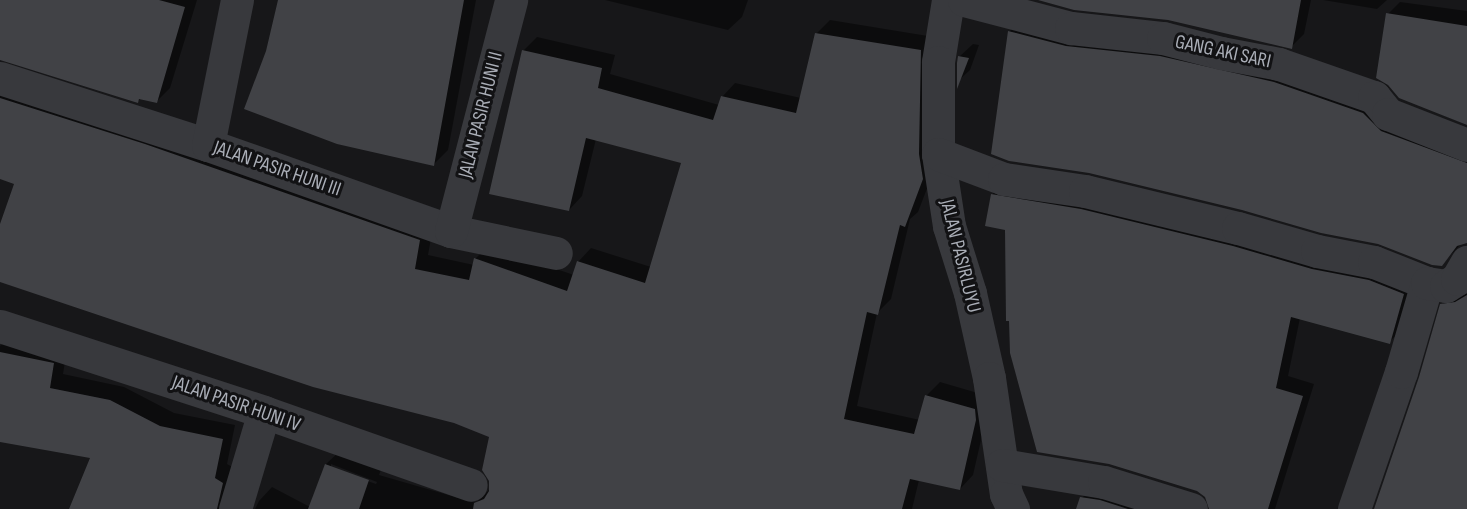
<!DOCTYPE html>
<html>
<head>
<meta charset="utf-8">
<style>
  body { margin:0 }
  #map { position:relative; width:1467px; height:509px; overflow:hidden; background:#171719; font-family:"Sofia Sans Condensed",sans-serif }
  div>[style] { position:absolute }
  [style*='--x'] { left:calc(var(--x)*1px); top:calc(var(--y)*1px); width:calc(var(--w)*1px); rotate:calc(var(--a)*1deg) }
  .shadow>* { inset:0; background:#0007 }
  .building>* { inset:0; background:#414246 }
  .minor>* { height:33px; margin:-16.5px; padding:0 16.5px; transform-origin:16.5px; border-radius:16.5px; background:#38393d }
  span { translate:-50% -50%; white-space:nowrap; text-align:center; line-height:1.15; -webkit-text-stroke:6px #121214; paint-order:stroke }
  .street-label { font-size:20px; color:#aaaeb7 }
</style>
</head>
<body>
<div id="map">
  <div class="shadow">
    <div style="clip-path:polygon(0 0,197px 0,170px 88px,156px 102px,141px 98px,138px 101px,0 40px)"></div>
    <div style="clip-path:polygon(280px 0,476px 0,448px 150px,433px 165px,268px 51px)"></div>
    <div style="clip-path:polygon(605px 0,748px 0,742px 17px,728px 30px)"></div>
    <div style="clip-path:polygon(1044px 0,1311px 0,1304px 34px,1291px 47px,1168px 18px)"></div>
    <div style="clip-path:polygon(1323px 0,1387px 0,1377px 9px)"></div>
    <div style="clip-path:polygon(1400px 2px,1467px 11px,1467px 125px,1400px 97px,1388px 14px)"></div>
    <div style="clip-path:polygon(1021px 19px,1173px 45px,1467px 146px,1467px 242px,1461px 244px,1441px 265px,1378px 242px,1009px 32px)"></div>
    <div style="clip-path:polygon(evenodd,830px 20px,934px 37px,936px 165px,918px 212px,910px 219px,891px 299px,877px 313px,857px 406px,920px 420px,926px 396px,940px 382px,988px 396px,989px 405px,973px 475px,960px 489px,919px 480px,912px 509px,255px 509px,259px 501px,272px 487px,310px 507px,326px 464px,340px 451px,382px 467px,379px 475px,476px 503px,489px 490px,491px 436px,454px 422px,0 280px,0 228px,15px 183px,0 177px,0 94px,433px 227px,428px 255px,474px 265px,475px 259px,488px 246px,574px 275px,578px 262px,591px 248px,651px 267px,683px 162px,596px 139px,582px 196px,569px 210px,523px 51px,537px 37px,615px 55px,610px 74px,719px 105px,722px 97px,735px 83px,801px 98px,817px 33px,830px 20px,331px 464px,377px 482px,376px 484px,331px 468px,331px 464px)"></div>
    <div style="clip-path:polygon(973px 44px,979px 45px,970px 70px,958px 81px,959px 57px)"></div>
    <div style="clip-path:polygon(1004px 182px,1416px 282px,1402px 330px,1389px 342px,1300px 318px,1288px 376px,1314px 384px,1275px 509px,1211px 509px,1211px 504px,1007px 229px,992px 195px)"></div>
    <div style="clip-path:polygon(1467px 290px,1467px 509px,1375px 509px,1420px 378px,1442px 305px,1454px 292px)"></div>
    <div style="clip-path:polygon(8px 338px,67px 350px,63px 374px,124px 387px,174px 413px,235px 425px,227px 464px,236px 469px,236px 509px,70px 509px,92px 457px,0 440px,0 346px)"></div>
    <div style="clip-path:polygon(1094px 485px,1179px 509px,1077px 509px,1082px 498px)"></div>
  </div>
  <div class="building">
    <div style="clip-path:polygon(0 0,159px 0,185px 7px,157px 103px,139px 99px,138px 103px,0 60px)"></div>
    <div style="clip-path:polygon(278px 0,464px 0,434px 166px,337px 144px,244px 109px,266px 51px)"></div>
    <div style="clip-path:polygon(1038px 0,1301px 0,1292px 49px,1168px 20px,1074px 10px)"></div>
    <div style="clip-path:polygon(1386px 13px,1467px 26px,1467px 125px,1399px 98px,1388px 85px,1376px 78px)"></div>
    <div style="clip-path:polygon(1008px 31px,1066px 46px,1160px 56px,1274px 82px,1363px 113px,1381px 131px,1467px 163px,1467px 243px,1457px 246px,1442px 266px,1432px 265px,1378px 244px,1321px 233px,1242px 210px,1089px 173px,1009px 161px,991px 154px)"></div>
    <div style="clip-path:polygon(815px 33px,921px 50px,919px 154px,923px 179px,905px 227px,900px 225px,878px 315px,867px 312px,844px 419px,914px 434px,925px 395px,975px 409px,976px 420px,960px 490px,910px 479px,902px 509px,473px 509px,474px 503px,484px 499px,489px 491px,489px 481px,482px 470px,489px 437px,454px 423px,313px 387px,0 282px,0 224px,14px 184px,0 179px,0 98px,145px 144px,420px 240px,415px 269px,469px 280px,474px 258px,567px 291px,577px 261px,645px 283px,681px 163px,586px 138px,569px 211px,489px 194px,522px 50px,602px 68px,598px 88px,713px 120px,721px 96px,796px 113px)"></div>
    <div style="clip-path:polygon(958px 56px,969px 58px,957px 89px,957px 63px)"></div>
    <div style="clip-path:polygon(991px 194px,1081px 209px,1233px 246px,1312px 269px,1369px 280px,1404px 294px,1390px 344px,1291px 317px,1276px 388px,1303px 396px,1268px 509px,1209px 509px,1205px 497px,1197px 491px,1109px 464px,1037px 452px,1010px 353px,1009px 321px,1006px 321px,1005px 230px,985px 226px)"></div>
    <div style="clip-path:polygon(1467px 295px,1467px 509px,1374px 509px,1419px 377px,1440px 304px,1455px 302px)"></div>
    <div style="clip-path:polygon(0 352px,54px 363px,50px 388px,110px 400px,160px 426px,223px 439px,215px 478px,223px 483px,217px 509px,69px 509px,90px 458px,0 442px)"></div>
    <div style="clip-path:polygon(325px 464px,369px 480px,359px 509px,308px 509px)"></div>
    <div style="clip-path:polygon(1080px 497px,1100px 500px,1128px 509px,1076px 509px)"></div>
  </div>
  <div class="minor">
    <div style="--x:948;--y:0;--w:63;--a:99.2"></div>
    <div style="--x:938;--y:62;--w:92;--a:90"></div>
    <div style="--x:938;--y:154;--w:73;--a:81.3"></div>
    <div style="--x:949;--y:226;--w:70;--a:72.6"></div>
    <div style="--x:970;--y:293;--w:87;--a:77.4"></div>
    <div style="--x:989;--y:378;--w:117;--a:81.7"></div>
    <div style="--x:1006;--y:494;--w:17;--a:65"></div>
    <div style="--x:964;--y:0;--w:111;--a:14.7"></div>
    <div style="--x:1071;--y:28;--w:93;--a:6.2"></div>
    <div style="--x:1163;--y:38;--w:60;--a:14.5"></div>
    <div style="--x:1221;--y:53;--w:59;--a:10.7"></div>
    <div style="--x:1279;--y:64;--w:101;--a:19.2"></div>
    <div style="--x:1374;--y:97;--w:22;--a:51"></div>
    <div style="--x:1388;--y:114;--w:85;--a:21.4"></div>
    <div style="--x:0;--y:78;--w:219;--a:17.9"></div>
    <div style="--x:208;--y:145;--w:258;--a:19.5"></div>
    <div style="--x:451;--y:231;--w:107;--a:11.8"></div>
    <div style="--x:208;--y:145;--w:148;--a:-78.7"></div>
    <div style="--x:938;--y:154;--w:71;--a:20.7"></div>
    <div style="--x:1004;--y:179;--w:82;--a:8.4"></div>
    <div style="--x:1085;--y:191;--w:157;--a:13.6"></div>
    <div style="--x:1238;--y:228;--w:82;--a:16.2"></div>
    <div style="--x:1317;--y:251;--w:58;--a:10.9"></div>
    <div style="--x:1374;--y:262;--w:57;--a:21.6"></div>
    <div style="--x:451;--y:231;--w:239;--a:-75.4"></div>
    <div style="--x:0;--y:326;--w:278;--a:18"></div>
    <div style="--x:264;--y:412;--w:219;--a:19.4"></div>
    <div style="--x:1002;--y:465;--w:103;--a:9.5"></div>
    <div style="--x:1104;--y:482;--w:91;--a:17.2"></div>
    <div style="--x:235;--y:509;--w:101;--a:-73.4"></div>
    <div style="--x:1354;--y:509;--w:145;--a:-71.1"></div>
    <div style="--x:1401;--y:372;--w:93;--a:-73.7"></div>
    <div style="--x:1427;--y:283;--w:19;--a:9"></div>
    <div style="--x:1446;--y:286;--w:13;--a:-32"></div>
    <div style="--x:1457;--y:279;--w:20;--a:-60"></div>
  </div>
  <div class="street-label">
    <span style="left:1223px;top:52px;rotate:12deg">GANG AKI SARI</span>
    <span style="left:481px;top:115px;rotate:-76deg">JALAN PASIR HUNI II</span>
    <span style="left:277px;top:169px;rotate:19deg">JALAN PASIR HUNI III</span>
    <span style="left:960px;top:256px;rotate:76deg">JALAN PASIRLUYU</span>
    <span style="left:236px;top:404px;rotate:19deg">JALAN PASIR HUNI IV</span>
  </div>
</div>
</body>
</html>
